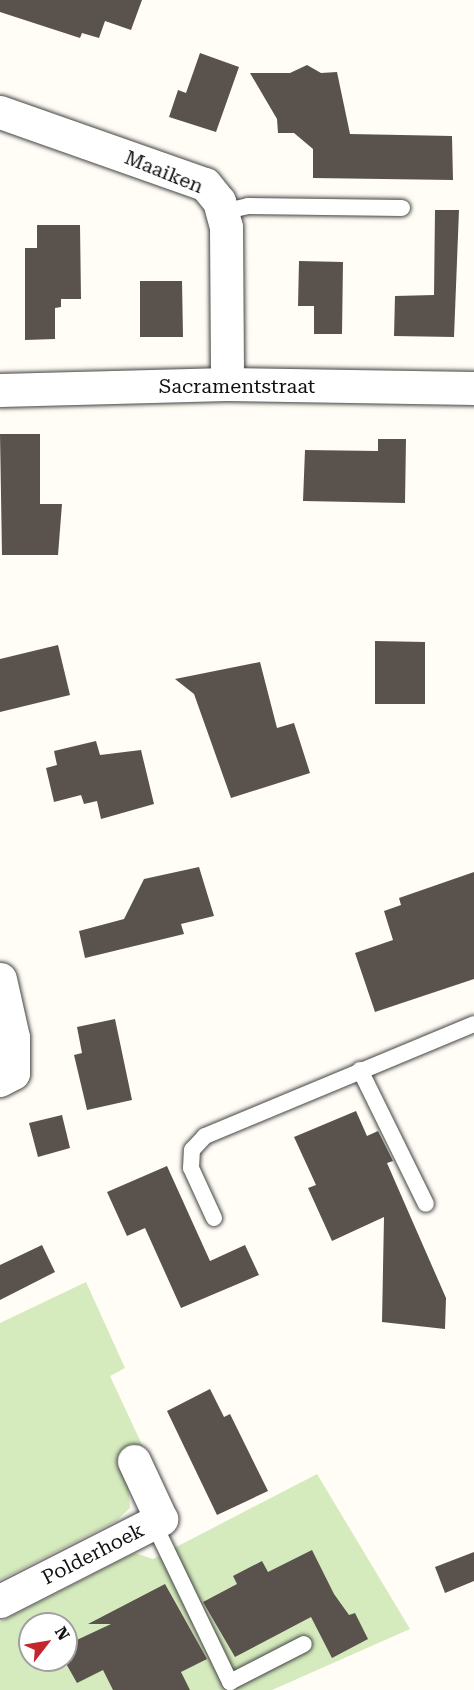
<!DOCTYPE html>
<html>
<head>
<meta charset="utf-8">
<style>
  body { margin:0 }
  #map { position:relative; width:474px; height:1690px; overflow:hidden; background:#fffdf5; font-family:"Roboto Serif",serif }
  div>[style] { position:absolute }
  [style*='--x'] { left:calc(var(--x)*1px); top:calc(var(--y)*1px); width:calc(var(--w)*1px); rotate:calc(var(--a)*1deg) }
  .green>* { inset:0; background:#d5ebbd }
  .building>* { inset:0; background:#5a524d }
  .roads { filter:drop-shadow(0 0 2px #444) drop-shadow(0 0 2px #444) }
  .service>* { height:16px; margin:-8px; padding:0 8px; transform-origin:8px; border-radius:8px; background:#fff }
  .minor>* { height:33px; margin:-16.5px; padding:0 16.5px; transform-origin:16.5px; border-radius:16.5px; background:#fff }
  span { translate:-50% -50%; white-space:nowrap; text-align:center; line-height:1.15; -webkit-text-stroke:6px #fff; paint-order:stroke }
  .street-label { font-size:20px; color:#111 }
  .north { position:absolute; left:18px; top:1612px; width:60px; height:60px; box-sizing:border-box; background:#fff; border:2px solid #a0a0a0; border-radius:50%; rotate:59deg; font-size:16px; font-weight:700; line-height:24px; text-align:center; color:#111 }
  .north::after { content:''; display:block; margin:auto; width:21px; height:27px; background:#c4262e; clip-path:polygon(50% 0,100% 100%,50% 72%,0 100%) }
</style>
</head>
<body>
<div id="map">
  <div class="green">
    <div style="clip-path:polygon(86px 1282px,125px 1368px,110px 1376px,144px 1449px,128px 1484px,130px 1508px,116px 1521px,0 1580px,0 1323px)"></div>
    <div style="clip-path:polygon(evenodd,317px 1474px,410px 1629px,272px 1690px,0 1690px,0 1622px,135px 1553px,153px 1559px,317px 1474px,30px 1624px,66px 1624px,66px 1660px,30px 1660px,30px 1624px)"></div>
  </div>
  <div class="building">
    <div style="clip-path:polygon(0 0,142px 0,131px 30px,105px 21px,99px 38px,82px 33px,80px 38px,0 12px)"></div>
    <div style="clip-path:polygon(200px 53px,239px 67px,216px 132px,169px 117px,178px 90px,186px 93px)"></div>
    <div style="clip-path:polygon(307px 65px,321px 73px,337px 72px,350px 134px,452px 136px,453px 180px,313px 178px,313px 149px,294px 133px,278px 133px,277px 119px,250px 73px,290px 73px)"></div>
    <div style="clip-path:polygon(435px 210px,459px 210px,454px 337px,394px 336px,395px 296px,434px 295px)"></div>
    <div style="clip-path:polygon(37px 225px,80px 225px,81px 299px,61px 299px,61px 307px,55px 308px,55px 339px,25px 340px,25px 248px,37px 248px)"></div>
    <div style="clip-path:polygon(299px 261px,343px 262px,342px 334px,314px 334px,314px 306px,298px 306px)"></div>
    <div style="clip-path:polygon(140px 281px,182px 281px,183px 337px,140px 337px)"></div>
    <div style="clip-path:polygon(0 434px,40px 434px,40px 504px,62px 504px,58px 555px,2px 555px)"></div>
    <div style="clip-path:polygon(378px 439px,406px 439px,405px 503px,303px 501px,305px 450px,378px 451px)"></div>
    <div style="clip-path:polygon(375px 641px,425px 642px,425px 704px,375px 704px)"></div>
    <div style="clip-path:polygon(58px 645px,70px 695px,0 712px,0 659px)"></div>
    <div style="clip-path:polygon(260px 662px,277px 728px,294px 723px,310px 773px,231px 798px,194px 694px,175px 679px)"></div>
    <div style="clip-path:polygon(96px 741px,100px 755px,141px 750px,154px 804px,101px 819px,97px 801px,84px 804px,81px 795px,54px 802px,46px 768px,57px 765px,54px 751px)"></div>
    <div style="clip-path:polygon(199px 867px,214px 916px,181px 924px,184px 934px,85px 958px,79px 931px,124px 919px,144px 879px)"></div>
    <div style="clip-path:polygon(474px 872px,474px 979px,375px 1012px,355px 953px,393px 940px,384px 911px,401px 905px,399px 898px)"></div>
    <div style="clip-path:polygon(115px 1019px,132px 1100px,87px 1110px,74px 1055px,82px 1053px,77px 1027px)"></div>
    <div style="clip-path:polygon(356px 1111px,367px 1136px,378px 1131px,393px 1161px,387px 1163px,446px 1298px,445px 1329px,382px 1322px,384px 1217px,332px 1241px,308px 1188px,316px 1185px,294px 1137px)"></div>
    <div style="clip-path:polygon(62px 1115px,70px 1148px,38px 1157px,29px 1123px)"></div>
    <div style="clip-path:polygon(167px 1166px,210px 1261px,245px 1245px,259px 1275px,181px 1308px,145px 1228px,127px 1236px,107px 1192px)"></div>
    <div style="clip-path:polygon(42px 1245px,55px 1272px,0 1300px,0 1265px)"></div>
    <div style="clip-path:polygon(210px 1389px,224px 1417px,230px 1414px,268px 1491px,217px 1515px,167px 1411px)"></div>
    <div style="clip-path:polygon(312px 1550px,334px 1594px,349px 1615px,355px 1613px,368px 1639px,332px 1658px,311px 1617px,235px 1657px,203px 1602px,237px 1584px,233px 1576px,262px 1561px,268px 1572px)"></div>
    <div style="clip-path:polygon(474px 1552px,474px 1581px,445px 1593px,435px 1567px)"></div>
    <div style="clip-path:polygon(165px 1584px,207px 1659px,181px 1672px,190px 1690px,113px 1690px,103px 1670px,77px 1683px,64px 1660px,66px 1645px,111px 1624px,88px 1624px)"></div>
  </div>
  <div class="roads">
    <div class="service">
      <div style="--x:222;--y:212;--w:27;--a:-13"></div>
      <div style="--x:248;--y:206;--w:154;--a:0.7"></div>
      <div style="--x:360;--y:1070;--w:149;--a:63.8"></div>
      <div style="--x:214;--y:1218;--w:55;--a:-114.7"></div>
      <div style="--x:191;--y:1168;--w:18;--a:-87"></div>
      <div style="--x:192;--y:1150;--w:19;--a:-47"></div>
      <div style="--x:205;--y:1136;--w:291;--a:-22.6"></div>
      <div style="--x:153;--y:1522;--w:178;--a:64.3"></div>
      <div style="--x:230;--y:1682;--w:83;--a:-27.2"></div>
    </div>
    <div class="minor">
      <div style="--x:0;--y:112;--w:217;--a:19.4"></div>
      <div style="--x:205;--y:184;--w:22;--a:51"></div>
      <div style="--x:219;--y:201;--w:27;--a:75"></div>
      <div style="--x:226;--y:227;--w:157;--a:89.6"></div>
      <div style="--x:0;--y:390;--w:227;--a:-1.5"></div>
      <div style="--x:227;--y:384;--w:247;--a:0.9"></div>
      <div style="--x:0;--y:979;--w:59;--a:77.4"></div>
      <div style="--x:13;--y:1037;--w:36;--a:90"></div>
      <div style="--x:13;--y:1073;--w:15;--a:152"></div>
      <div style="--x:0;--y:1601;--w:181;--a:-27"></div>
      <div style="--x:161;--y:1519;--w:64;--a:-115"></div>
    </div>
  </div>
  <div class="street-label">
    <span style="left:164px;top:172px;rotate:22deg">Maaiken</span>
    <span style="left:237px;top:386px">Sacramentstraat</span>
    <span style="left:93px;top:1554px;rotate:-27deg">Polderhoek</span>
  </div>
  <div class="north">N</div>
</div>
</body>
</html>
